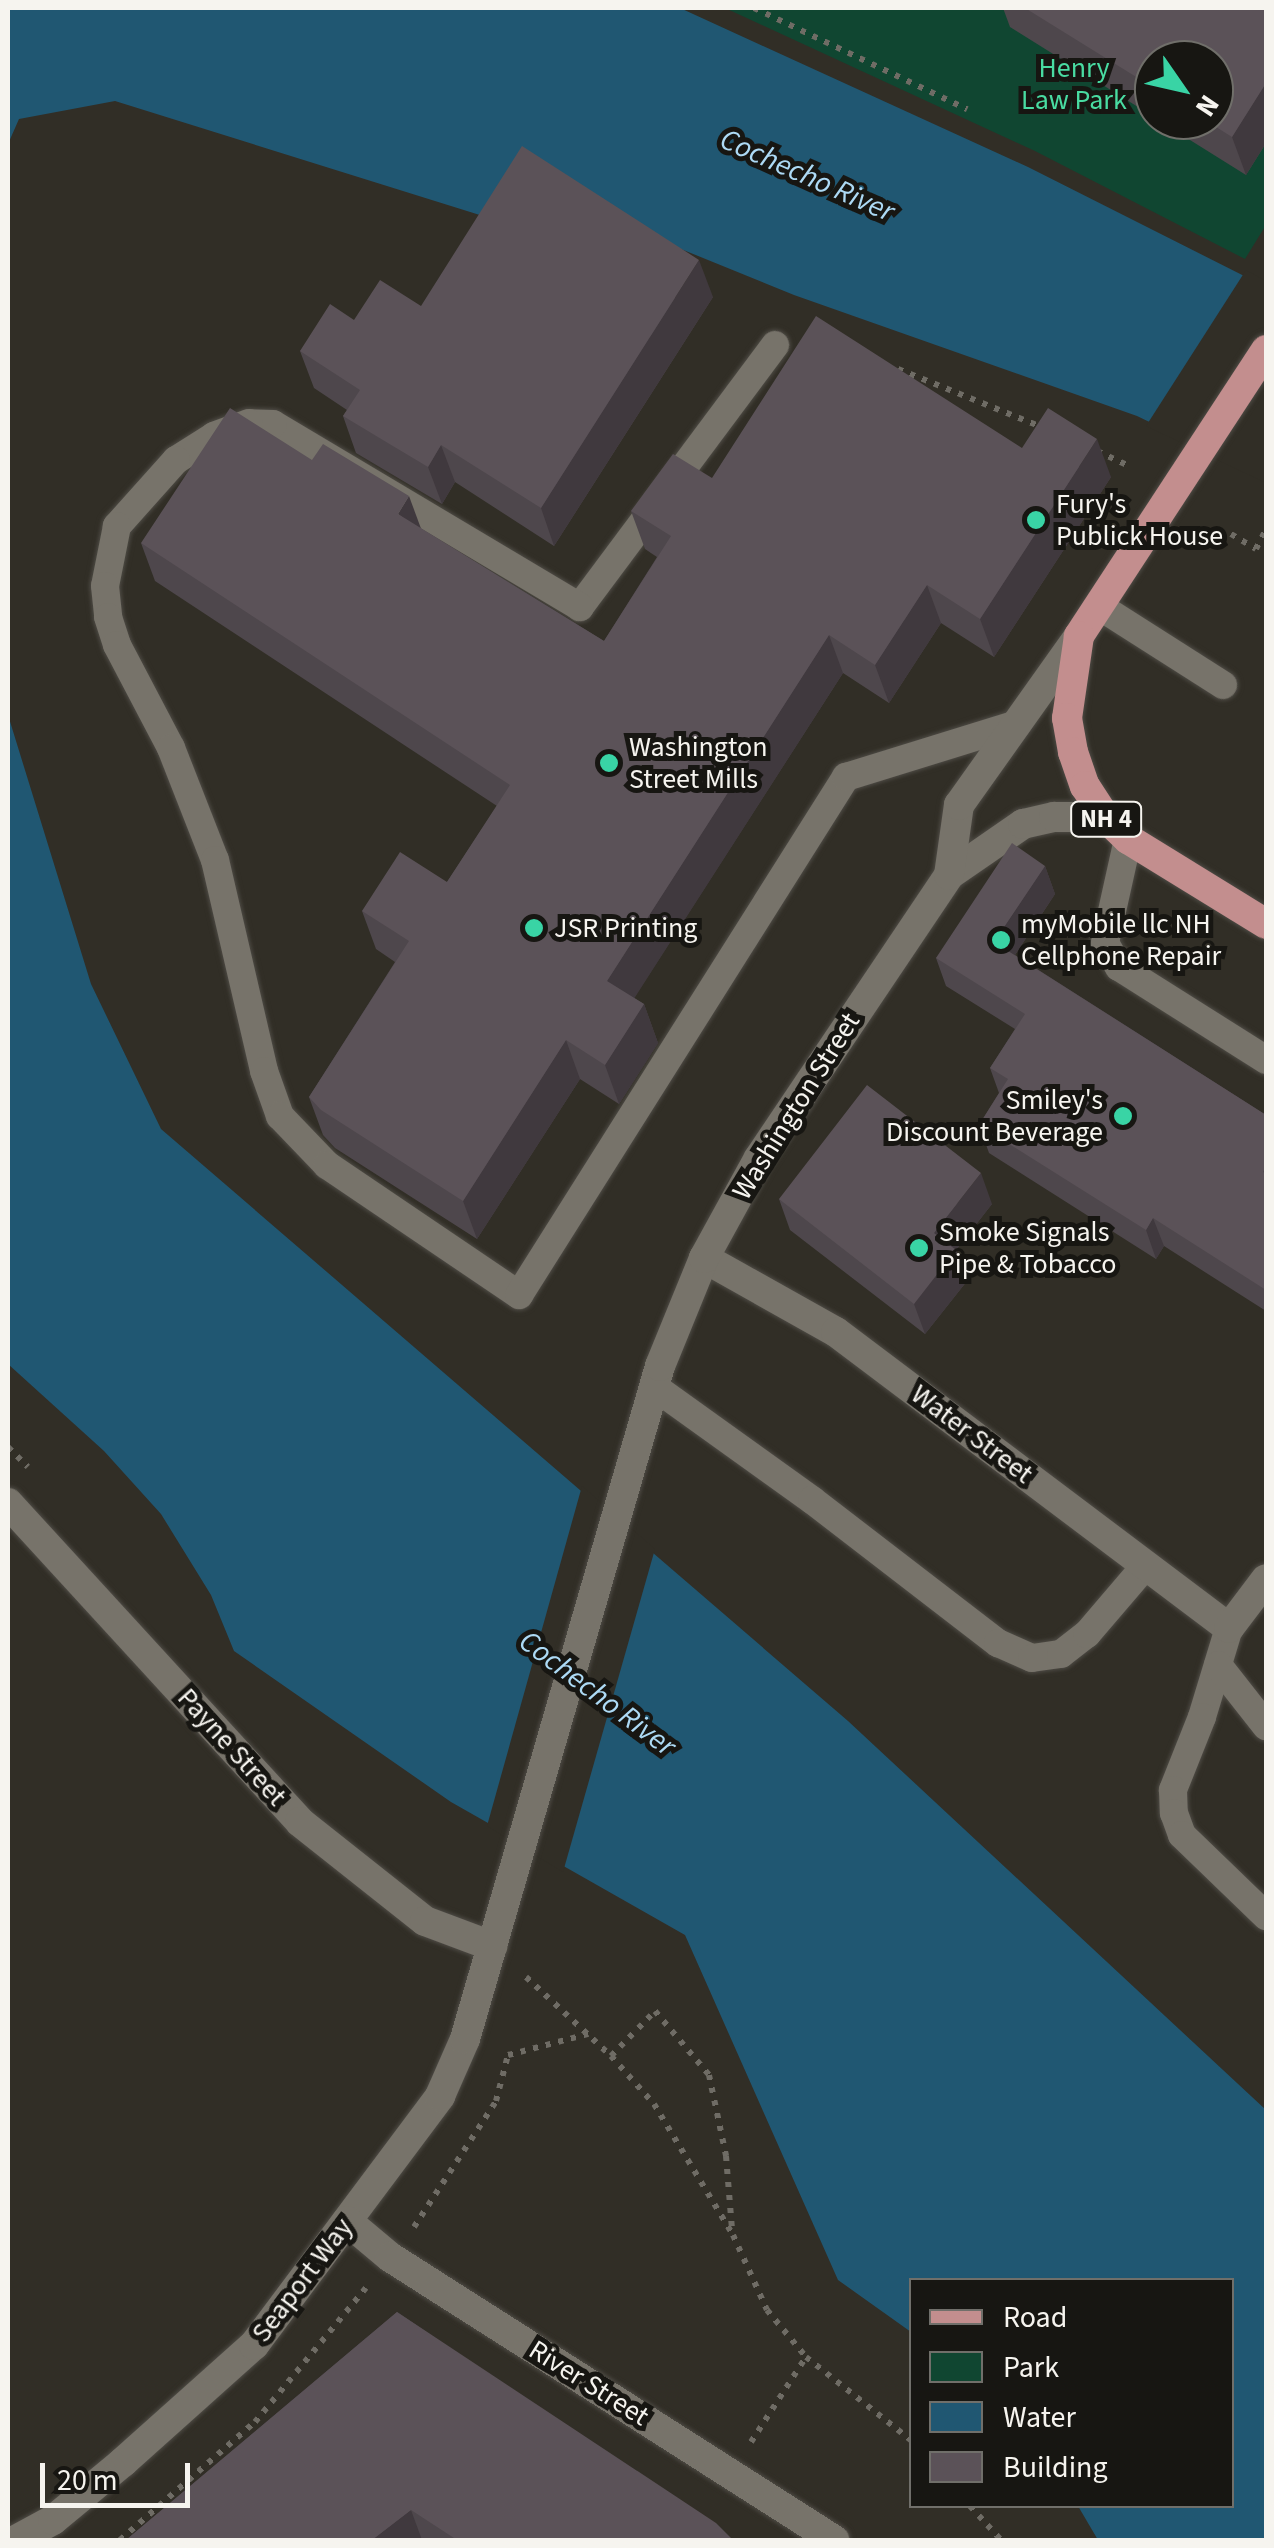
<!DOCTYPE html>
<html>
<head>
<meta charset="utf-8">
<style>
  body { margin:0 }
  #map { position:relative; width:1274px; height:2548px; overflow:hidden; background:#312e26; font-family:"Source Sans 3",sans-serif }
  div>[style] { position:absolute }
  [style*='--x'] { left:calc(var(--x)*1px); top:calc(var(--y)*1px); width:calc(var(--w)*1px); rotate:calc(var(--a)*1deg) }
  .green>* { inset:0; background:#104631 }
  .water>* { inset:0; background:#205772 }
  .pier>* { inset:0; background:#312e26 }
  .path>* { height:6px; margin-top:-3px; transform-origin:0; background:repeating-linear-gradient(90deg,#6f6c65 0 5px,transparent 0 13px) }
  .roads { filter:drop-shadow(0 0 2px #4e4b45) drop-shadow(0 0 2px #4e4b45) }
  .lane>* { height:28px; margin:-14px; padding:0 14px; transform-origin:14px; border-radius:14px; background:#77736a }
  .street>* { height:30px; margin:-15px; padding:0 15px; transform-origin:15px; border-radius:15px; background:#77736a }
  .secondary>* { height:30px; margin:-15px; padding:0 15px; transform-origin:15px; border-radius:15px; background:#77736a }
  .primary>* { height:30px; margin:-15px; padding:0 15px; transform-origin:15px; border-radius:15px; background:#c38e8e }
  .wall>* { inset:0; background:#4e474c }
  .shaded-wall>* { inset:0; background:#40393e }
  .building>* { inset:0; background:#5b5258 }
  .dots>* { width:28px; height:28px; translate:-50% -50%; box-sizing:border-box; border:5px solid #171612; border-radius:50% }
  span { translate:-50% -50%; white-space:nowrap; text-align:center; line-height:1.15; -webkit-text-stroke:10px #171612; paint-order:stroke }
  .shield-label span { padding:2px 8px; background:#171612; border:2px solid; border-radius:8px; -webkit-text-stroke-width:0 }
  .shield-label { font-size:25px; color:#f6f4ef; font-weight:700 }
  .park-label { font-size:28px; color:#49dca2 }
  .poi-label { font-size:28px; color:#f6f4ef }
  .left { translate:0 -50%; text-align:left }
  .right { translate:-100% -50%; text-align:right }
  .street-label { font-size:28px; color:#f6f4ef }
  .water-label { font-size:30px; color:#addaf5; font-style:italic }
  .frame { position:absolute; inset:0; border:10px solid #f6f4ef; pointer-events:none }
  .legend { position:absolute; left:909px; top:2278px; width:325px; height:230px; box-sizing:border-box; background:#171612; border:2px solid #706f6a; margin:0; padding:12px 18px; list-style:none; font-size:30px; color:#f6f4ef }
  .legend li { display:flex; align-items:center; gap:20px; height:50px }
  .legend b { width:50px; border:2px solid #706f6a }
  .north { position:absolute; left:1134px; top:40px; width:100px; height:100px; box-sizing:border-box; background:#171612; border:2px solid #706f6a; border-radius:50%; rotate:124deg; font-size:28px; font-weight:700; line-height:40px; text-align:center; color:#f6f4ef }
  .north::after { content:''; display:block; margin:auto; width:35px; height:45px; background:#39d4a5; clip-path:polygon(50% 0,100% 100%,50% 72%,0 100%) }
  .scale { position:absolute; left:40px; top:2463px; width:150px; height:45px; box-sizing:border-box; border:5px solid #f6f4ef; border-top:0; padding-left:12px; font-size:30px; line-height:35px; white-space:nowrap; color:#f6f4ef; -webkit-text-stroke:8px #171612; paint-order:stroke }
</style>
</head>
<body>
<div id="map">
  <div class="green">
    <div style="clip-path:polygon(evenodd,725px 8px,1266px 8px,1266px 225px,1245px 259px,1035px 151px,725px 8px,1154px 60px,1214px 60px,1214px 120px,1154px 120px,1154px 60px)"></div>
  </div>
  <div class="water">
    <div style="clip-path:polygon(8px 8px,680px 8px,1028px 167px,1266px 287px,1266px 478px,1137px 416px,794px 295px,531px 188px,483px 216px,115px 101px,19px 119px,8px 144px)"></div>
    <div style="clip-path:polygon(8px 715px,91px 984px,161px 1129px,848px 1721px,1266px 2110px,1266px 2540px,1098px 2540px,1078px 2506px,1232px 2506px,1232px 2280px,912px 2280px,911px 2332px,838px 2280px,685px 1935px,451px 1802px,234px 1651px,211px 1595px,161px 1514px,104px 1451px,8px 1364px)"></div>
  </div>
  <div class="pier">
    <div style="clip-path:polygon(1246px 270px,1266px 281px,1266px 483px,1146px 426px)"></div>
    <div style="clip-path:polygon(582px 1486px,655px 1549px,563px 1872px,487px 1826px)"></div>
  </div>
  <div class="path">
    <div style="--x:754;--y:8;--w:236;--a:25.4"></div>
    <div style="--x:898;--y:369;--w:157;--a:22"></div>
    <div style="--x:1097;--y:451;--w:33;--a:25"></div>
    <div style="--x:1231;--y:534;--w:29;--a:31"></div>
    <div style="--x:1256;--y:549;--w:22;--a:-63"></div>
    <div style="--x:8;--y:1447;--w:28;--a:45"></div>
    <div style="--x:526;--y:1977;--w:116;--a:42.9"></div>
    <div style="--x:611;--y:2056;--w:64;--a:48.1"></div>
    <div style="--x:654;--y:2104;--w:153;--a:58.9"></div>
    <div style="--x:733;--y:2235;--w:82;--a:65.6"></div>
    <div style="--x:767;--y:2310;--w:61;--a:50.3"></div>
    <div style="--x:806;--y:2357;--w:135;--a:38.4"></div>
    <div style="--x:611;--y:2056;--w:63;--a:-45.6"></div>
    <div style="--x:655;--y:2011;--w:84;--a:49.8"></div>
    <div style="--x:709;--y:2075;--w:83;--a:78.1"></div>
    <div style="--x:726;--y:2156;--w:73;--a:85.3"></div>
    <div style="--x:414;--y:2227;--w:150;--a:-56.9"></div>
    <div style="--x:496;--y:2101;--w:48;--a:-75.4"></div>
    <div style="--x:508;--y:2055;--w:83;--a:-14.7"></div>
    <div style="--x:751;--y:2442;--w:101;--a:-57.1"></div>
    <div style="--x:970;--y:2506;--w:46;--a:47.6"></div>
    <div style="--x:120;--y:2540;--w:179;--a:-41.2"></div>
    <div style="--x:255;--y:2422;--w:174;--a:-50.4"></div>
  </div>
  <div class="roads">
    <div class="lane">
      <div style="--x:775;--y:345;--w:327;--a:126.7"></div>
      <div style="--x:580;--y:607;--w:357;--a:-149.2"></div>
      <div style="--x:273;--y:424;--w:24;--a:-178"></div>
      <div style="--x:249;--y:423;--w:37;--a:160"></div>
      <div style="--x:214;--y:436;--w:45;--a:147.7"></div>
      <div style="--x:176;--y:460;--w:89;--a:131.8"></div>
      <div style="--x:117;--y:526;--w:61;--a:101.3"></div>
      <div style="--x:105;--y:586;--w:31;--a:84"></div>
      <div style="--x:108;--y:617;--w:29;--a:72"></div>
      <div style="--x:117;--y:645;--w:116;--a:62.3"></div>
      <div style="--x:171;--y:748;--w:120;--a:68.6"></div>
      <div style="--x:215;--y:860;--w:217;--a:76.9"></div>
      <div style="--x:264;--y:1071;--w:48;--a:70.4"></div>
      <div style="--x:280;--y:1116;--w:68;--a:46.2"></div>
      <div style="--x:327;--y:1165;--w:232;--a:34.1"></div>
      <div style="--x:519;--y:1295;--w:613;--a:-57.74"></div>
      <div style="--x:846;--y:777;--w:179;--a:-17.2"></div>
      <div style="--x:1099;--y:606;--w:147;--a:32.5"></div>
      <div style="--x:1128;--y:839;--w:107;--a:102.5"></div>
      <div style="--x:1105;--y:943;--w:28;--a:60"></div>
      <div style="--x:1119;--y:967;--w:174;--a:32.3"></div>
      <div style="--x:656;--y:1388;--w:192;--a:35.7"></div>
      <div style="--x:812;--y:1500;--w:235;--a:37.6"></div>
      <div style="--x:998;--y:1643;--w:37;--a:24"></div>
      <div style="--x:1032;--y:1658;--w:29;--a:-8"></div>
      <div style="--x:1061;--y:1654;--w:33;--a:-38"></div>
      <div style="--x:1087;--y:1634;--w:89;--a:-49.5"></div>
      <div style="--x:1229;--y:1628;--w:93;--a:106.9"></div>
      <div style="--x:1202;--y:1717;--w:79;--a:111.7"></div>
      <div style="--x:1173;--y:1790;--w:23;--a:88"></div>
      <div style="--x:1174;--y:1813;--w:23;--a:70"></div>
      <div style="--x:1182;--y:1835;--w:117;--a:44"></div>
      <div style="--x:1218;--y:1665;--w:78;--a:51.8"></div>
    </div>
    <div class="street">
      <div style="--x:949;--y:875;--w:90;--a:-34.6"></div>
      <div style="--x:1023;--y:824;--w:32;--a:-13"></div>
      <div style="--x:1054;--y:817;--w:51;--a:0"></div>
      <div style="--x:704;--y:1258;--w:151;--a:29.3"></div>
      <div style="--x:836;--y:1332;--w:492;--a:37"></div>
      <div style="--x:1229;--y:1628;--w:61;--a:-52.9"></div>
      <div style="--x:8;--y:1503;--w:432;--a:47.5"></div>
      <div style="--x:300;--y:1822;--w:159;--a:38.4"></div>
      <div style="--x:425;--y:1921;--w:72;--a:20.5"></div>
      <div style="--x:16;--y:2540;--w:42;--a:-28.4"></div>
      <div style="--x:53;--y:2520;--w:91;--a:-39.6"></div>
      <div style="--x:123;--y:2462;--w:176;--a:-41.8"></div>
      <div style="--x:254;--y:2345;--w:311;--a:-53.2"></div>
      <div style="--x:440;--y:2096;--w:62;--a:-66.3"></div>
      <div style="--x:465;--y:2039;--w:701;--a:-73.84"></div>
      <div style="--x:660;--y:1366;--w:117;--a:-67.8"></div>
      <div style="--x:704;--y:1258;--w:114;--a:-61.2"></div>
      <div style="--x:759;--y:1158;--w:341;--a:-56.1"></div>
      <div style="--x:949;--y:875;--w:71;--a:-81.9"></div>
      <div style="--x:959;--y:805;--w:207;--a:-54.6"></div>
    </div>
    <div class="secondary">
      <div style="--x:347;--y:2221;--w:56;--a:39.9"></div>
      <div style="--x:390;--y:2257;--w:527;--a:32.51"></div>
    </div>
    <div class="primary">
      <div style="--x:1266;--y:350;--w:342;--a:123.2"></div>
      <div style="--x:1079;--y:636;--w:83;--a:98.3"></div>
      <div style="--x:1067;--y:718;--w:35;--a:80"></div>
      <div style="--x:1073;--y:752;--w:36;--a:71"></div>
      <div style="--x:1085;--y:786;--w:37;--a:57"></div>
      <div style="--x:1105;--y:817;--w:32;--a:44"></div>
      <div style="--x:1128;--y:839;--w:162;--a:31.6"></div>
    </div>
  </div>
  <div class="wall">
    <div style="clip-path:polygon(1003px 8px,1266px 8px,1266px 143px,1246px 175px,1158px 120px,1214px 120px,1154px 60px,1154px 117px,1010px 27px)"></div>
    <div style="clip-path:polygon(713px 297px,554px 546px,455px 482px,442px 504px,356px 453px,343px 416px,347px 410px,314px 388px,300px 351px,354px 320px,421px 306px)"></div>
    <div style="clip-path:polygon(1022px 448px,1111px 477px,994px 657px,941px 623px,889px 703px,843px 673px,634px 998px,644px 1004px,658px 1043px,619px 1104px,580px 1079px,477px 1239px,335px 1148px,323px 1135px,309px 1097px,395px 962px,376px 949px,362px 911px,447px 882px,497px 806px,155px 581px,141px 543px,421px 529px,604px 641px,657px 557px,645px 549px,631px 511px,712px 478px)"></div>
    <div style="clip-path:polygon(1045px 866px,1055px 894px,1015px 955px,1266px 1115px,1266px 1311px,1164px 1246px,1156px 1259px,989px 1153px,979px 1125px,999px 1093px,990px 1068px,1015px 1029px,946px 986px,936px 958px)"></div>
    <div style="clip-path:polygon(779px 1199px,992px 1204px,956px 1250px,967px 1281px,925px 1334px,790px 1230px)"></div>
    <div style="clip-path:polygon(397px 2312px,733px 2540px,126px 2540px)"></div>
  </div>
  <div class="shaded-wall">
    <div style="clip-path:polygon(1266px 83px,1266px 143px,1246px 175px,1232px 137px)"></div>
    <div style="clip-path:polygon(699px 260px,713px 297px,554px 546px,541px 508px)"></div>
    <div style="clip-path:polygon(1097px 439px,1111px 477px,994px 657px,980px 619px)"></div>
    <div style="clip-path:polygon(441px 445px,455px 482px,442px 504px,428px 467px)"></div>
    <div style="clip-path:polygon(409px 496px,423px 534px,398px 514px)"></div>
    <div style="clip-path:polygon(927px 585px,941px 623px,889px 703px,875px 665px)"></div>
    <div style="clip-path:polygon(829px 635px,843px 673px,621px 1019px,607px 981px)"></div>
    <div style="clip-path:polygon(1045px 866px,1055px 894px,1005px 970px,994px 942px)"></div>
    <div style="clip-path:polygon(644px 1004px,658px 1043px,619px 1104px,605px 1065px)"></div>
    <div style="clip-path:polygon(566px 1040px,580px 1079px,477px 1239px,463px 1201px)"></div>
    <div style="clip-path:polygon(981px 1173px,992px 1204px,956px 1250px,967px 1281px,925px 1334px,914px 1304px,934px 1233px)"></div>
    <div style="clip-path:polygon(1153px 1218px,1164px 1246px,1156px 1259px,1146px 1230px)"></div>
    <div style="clip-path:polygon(411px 2510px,422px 2540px,372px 2540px)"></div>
  </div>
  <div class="building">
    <div style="clip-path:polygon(1025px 8px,1266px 8px,1266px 83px,1232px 137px,1205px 120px,1214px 120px,1214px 60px,1154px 60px,1154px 88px)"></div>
    <div style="clip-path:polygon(522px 146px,699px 260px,541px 508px,441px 445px,428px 467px,343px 416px,360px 390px,300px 351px,330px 304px,354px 320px,380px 280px,421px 306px)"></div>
    <div style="clip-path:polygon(816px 316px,1022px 448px,1048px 408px,1097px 439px,980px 619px,927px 585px,875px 665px,829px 635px,607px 981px,644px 1004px,605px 1065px,566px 1040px,463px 1201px,321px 1110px,309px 1097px,409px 941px,362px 911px,400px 852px,447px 882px,510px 785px,141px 543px,230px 408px,312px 460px,323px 444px,409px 496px,398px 514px,604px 641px,671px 536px,631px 511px,673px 454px,712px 478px)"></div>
    <div style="clip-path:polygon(1012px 843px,1045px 866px,994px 942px,1266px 1115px,1266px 1166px,1263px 1172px,1266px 1174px,1266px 1290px,1153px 1218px,1146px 1230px,979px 1125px,1008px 1079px,990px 1068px,1025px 1014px,936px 958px)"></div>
    <div style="clip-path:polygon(867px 1085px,981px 1173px,934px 1233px,956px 1250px,914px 1304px,779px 1199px)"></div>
    <div style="clip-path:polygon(397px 2312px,716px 2523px,733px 2540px,457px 2540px,411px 2510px,372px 2540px,126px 2540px)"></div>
  </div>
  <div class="dots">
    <div style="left:1036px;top:520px;background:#39d4a5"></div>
    <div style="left:609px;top:763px;background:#39d4a5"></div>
    <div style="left:534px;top:928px;background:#39d4a5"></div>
    <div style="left:1001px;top:940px;background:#39d4a5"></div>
    <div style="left:1123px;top:1116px;background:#39d4a5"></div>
    <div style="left:919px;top:1248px;background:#39d4a5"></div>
  </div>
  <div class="shield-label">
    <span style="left:1106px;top:819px">NH 4</span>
  </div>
  <div class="park-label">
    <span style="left:1074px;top:84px">Henry<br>Law Park</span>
  </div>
  <div class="poi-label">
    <span class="left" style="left:1056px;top:520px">Fury's<br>Publick House</span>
    <span class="left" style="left:629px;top:763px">Washington<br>Street Mills</span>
    <span class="left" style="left:1021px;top:940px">myMobile llc NH<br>Cellphone Repair</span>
    <span class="left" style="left:554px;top:928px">JSR Printing</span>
    <span class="right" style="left:1103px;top:1116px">Smiley's<br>Discount Beverage</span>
    <span class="left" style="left:939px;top:1248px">Smoke Signals<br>Pipe &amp; Tobacco</span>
  </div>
  <div class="street-label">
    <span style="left:796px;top:1106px;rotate:-58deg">Washington Street</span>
    <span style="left:972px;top:1434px;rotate:37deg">Water Street</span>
    <span style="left:232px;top:1747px;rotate:48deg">Payne Street</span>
    <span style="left:302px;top:2280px;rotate:-53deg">Seaport Way</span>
    <span style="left:589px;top:2383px;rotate:32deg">River Street</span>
  </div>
  <div class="water-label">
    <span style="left:807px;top:176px;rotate:24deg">Cochecho River</span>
    <span style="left:597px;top:1694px;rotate:37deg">Cochecho River</span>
  </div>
  <div class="frame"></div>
  <ul class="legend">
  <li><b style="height:12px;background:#c38e8e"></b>Road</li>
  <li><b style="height:28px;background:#104631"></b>Park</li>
  <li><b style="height:28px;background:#205772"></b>Water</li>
  <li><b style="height:28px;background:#5b5258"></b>Building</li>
  </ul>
  <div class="north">N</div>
  <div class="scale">20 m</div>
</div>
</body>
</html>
